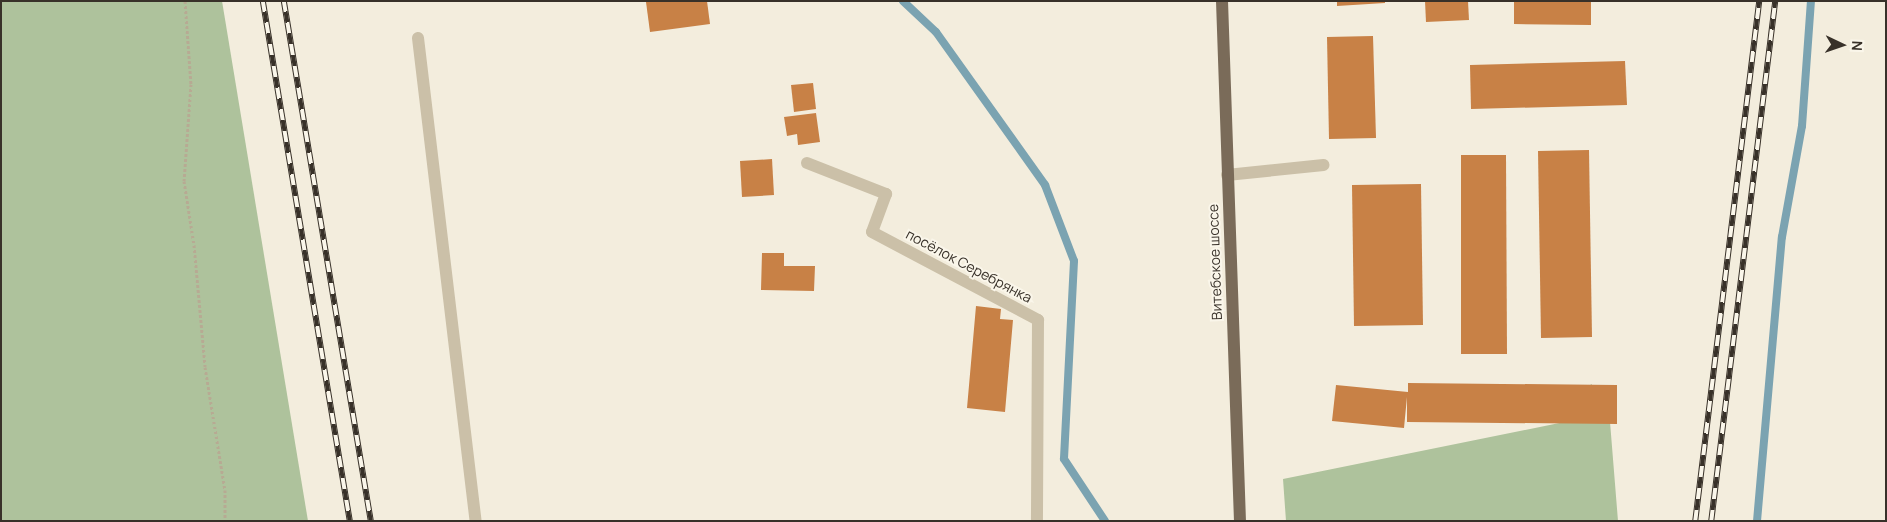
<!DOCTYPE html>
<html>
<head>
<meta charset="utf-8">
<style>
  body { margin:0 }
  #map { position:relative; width:1887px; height:522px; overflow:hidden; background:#f3eddd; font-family:Manrope,sans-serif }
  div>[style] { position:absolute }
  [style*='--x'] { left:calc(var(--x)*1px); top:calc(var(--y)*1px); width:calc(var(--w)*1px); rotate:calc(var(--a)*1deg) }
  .green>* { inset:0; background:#aec29c }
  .stream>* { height:8px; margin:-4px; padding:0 4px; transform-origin:4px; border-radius:4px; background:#7ba3b1 }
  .building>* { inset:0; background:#c88146 }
  .path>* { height:3px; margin-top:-1.5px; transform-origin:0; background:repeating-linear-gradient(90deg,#b7aa93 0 2.5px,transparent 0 5px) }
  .minor>* { height:12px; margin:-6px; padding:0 6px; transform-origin:6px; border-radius:6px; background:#cbc0a8 }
  .major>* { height:12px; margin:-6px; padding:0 6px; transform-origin:6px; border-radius:6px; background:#7a6b59 }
  .rail>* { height:5.5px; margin-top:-2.75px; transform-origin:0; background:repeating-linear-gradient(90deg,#faf6ea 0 11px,#383129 0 22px); box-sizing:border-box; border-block:1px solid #383129 }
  span { translate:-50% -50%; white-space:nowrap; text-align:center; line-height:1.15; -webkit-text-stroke:4px #faf6ea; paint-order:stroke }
  .street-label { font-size:14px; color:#383129 }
  .frame { position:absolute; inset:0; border:2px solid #383129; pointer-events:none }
  .north { position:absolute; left:1817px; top:20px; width:50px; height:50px; -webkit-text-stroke:4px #faf6ea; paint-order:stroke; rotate:93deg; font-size:14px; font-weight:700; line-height:20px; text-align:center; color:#383129 }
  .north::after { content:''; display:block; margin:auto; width:18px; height:22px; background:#383129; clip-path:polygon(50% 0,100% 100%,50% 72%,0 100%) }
</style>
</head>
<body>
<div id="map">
  <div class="green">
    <div style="clip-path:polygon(1px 1px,222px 1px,308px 521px,1px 521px)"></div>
    <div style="clip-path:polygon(1591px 384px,1608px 397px,1618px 521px,1286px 521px,1283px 479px,1574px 420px)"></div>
  </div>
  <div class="stream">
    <div style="--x:903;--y:1;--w:45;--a:43.2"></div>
    <div style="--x:936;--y:32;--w:188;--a:54.5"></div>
    <div style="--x:1045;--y:185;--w:81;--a:69.1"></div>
    <div style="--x:1074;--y:261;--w:198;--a:92.9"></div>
    <div style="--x:1064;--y:459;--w:74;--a:56.5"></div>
    <div style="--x:1757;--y:521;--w:285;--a:-85"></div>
    <div style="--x:1782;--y:237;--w:113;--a:-79.8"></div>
    <div style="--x:1802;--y:126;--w:125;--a:-85.9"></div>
  </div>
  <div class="building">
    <div style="clip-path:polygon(652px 1px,707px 1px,710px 24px,650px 32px,646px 2px)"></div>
    <div style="clip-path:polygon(1337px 1px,1385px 1px,1385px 3px,1337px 6px)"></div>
    <div style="clip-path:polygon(1425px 1px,1468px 1px,1469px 20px,1426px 22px)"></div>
    <div style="clip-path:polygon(1514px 1px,1591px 1px,1591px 25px,1514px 24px)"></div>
    <div style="clip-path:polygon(1373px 36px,1376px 138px,1329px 139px,1327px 37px)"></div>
    <div style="clip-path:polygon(1625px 61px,1627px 105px,1471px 109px,1470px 65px)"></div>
    <div style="clip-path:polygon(813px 83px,816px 109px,794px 112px,791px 85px)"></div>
    <div style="clip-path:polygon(816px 113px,820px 142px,798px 145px,797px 134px,787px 136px,784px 117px)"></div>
    <div style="clip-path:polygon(1589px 150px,1592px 337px,1541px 338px,1538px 151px)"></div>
    <div style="clip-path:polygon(1461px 155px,1506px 155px,1507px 354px,1461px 354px)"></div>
    <div style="clip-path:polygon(772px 159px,774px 195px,742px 197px,740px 161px)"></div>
    <div style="clip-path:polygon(1421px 184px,1423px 325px,1354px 326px,1352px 185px)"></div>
    <div style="clip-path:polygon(762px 253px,784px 253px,784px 266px,815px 266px,814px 291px,761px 290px)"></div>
    <div style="clip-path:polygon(976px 306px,1001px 309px,1000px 319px,1013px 320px,1005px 412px,967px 408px)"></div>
    <div style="clip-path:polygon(1408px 383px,1617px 385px,1617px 424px,1407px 422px,1407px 397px,1404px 428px,1332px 421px,1336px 385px,1408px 392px)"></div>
  </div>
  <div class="path">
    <div style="--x:185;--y:1;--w:83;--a:85.9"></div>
    <div style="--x:191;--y:84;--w:97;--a:94.1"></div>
    <div style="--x:184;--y:181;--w:65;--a:81.1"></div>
    <div style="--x:194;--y:245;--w:122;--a:84.8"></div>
    <div style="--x:205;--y:367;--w:125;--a:80.8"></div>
    <div style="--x:225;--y:490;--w:31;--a:90"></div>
  </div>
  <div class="minor">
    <div style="--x:418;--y:38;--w:486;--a:83.2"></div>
    <div style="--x:807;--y:163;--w:85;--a:21.4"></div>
    <div style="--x:886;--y:194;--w:40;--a:110.2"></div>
    <div style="--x:872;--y:232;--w:188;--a:27.9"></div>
    <div style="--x:1038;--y:320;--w:201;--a:90.3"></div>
    <div style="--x:1227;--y:175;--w:97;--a:-5.9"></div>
  </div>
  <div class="major">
    <div style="--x:1222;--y:1;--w:520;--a:88.02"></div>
  </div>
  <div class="rail">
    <div style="--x:263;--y:1;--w:527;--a:80.5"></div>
    <div style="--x:284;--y:1;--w:527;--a:80.5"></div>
    <div style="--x:1695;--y:521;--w:524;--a:-82.98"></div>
    <div style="--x:1711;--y:521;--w:524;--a:-82.98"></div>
  </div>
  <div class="street-label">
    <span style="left:1215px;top:262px;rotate:-92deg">Витебское шоссе</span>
    <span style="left:969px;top:266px;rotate:28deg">посёлок Серебрянка</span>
  </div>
  <div class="frame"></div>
  <div class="north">N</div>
</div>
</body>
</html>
